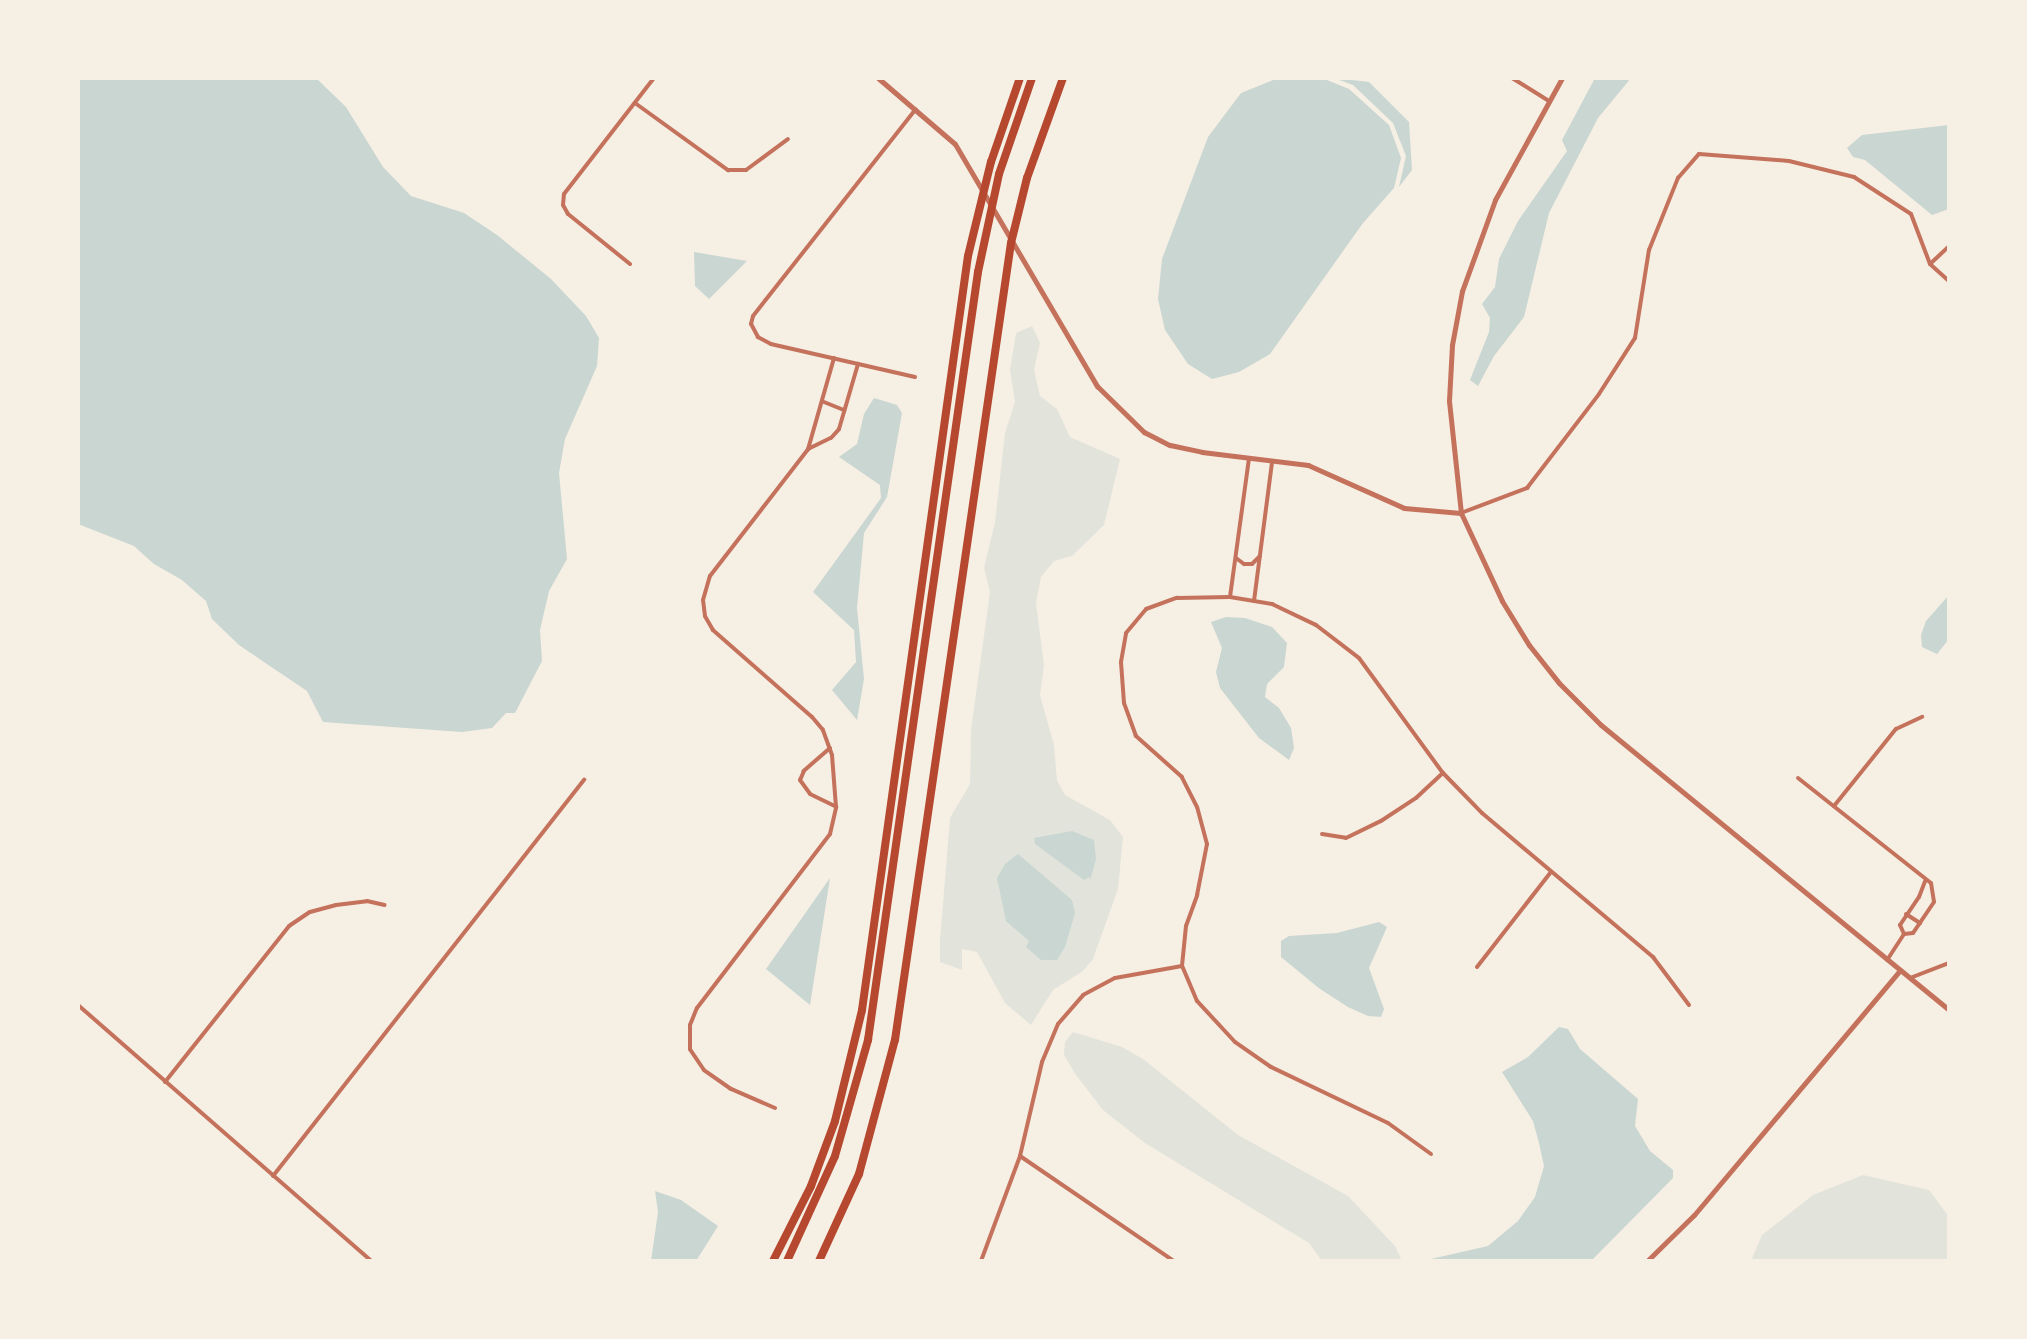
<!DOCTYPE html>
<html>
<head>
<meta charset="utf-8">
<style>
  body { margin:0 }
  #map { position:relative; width:2027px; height:1339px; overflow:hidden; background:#f6efe4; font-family:"Varela Round",sans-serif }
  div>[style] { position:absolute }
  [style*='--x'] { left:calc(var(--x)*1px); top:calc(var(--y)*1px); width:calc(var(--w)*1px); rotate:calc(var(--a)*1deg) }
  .green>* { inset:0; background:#e2e4dc }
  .water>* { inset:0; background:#c9d6d2 }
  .minor>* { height:4px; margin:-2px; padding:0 2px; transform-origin:2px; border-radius:2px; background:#c5725c }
  .tertiary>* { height:5px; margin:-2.5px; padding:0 2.5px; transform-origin:2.5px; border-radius:2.5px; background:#c5725c }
  .motorway>* { height:8px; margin:-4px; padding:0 4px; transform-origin:4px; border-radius:4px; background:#b5482f }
  span { translate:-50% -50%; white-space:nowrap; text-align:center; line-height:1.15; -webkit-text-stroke:6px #f6efe4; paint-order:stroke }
  .frame { position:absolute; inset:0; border:80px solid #f6efe4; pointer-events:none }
</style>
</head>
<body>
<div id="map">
  <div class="green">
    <div style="clip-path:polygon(1032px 326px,1040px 343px,1034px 370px,1040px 396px,1057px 409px,1070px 437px,1120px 459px,1104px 525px,1072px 556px,1054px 561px,1041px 577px,1036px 603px,1044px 665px,1040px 695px,1054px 745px,1057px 780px,1065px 795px,1110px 820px,1123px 837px,1118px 889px,1093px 959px,1083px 971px,1053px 990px,1031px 1025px,1005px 1003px,977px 952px,962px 949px,962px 970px,940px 962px,940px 940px,950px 818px,970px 784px,971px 730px,990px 592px,984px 568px,995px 522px,1005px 433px,1015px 402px,1010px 370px,1016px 333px)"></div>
    <div style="clip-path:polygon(1073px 1032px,1122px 1047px,1143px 1059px,1238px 1135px,1348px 1196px,1395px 1246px,1402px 1261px,1322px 1261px,1309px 1243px,1145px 1143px,1103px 1110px,1076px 1075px,1064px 1055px,1065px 1042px)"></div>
    <div style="clip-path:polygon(1863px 1175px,1929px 1190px,1949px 1217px,1949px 1261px,1751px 1261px,1762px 1235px,1813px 1195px)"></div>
  </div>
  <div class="water">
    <div style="clip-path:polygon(78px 78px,316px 78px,346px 107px,383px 167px,411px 196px,464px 213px,497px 235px,551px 279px,586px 316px,599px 338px,597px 366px,565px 439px,559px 473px,567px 559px,549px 591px,540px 630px,542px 661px,515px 713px,506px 713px,492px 728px,462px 732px,323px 722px,307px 691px,239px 645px,212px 619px,206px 601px,182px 580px,154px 564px,134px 546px,78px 524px)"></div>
    <div style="clip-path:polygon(1278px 78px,1322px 78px,1349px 89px,1389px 125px,1401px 158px,1394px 188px,1363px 223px,1270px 354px,1239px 372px,1212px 379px,1188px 364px,1165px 330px,1158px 299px,1162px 259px,1208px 137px,1241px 93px)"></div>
    <div style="clip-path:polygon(1334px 78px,1369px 82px,1409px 122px,1412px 170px,1399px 187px,1406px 156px,1393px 123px,1353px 85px)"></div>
    <div style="clip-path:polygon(1595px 78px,1631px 78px,1598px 118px,1549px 213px,1524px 317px,1494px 356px,1478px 386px,1470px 380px,1489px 332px,1490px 318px,1482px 304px,1495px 287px,1499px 259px,1518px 221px,1567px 151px,1562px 140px)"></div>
    <div style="clip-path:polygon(1949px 125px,1949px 209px,1932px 215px,1865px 160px,1853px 157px,1847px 148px,1862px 135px)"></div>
    <div style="clip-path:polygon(694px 252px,747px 261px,709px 299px,695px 286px)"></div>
    <div style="clip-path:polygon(874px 398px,897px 405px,902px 413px,887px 497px,864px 533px,857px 608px,864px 679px,857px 720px,832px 690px,856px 662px,854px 630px,813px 592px,881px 498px,880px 485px,839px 457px,857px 444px,864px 414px)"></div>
    <div style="clip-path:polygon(1949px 595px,1949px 639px,1937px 654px,1922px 647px,1921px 635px,1926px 621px)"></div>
    <div style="clip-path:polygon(1226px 617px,1245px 618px,1272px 627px,1287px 643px,1284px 667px,1267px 684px,1265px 697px,1279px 708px,1291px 728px,1294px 748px,1289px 760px,1259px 738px,1220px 688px,1216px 672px,1222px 648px,1211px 622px)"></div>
    <div style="clip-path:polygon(1072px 831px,1094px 840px,1096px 859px,1090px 881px,1090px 877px,1084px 880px,1035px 844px,1034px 838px)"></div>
    <div style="clip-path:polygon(1018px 854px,1072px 900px,1075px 913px,1065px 947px,1057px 960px,1041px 960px,1026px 947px,1029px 941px,1006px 921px,997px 878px,1005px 864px)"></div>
    <div style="clip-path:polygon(830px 878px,810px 1005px,766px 969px)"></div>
    <div style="clip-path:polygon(1379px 922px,1387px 927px,1369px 968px,1384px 1009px,1381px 1017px,1368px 1016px,1348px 1007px,1320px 989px,1281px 957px,1281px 941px,1289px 936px,1337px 933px)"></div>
    <div style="clip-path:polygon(1559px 1027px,1568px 1029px,1580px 1049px,1638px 1099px,1635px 1126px,1650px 1151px,1673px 1170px,1673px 1178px,1591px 1261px,1422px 1261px,1488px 1246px,1518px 1221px,1535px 1197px,1544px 1166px,1539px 1143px,1533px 1121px,1502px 1072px,1528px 1057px)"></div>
    <div style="clip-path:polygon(655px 1191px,681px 1200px,718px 1226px,696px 1261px,651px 1261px,658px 1212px)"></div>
  </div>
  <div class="minor">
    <div style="--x:1512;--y:78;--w:44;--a:31.9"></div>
    <div style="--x:635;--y:103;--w:115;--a:35.8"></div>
    <div style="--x:728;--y:170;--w:18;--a:0"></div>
    <div style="--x:746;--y:170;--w:52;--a:-36.4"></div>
    <div style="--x:630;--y:264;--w:80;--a:-141.1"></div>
    <div style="--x:568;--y:214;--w:10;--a:-119"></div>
    <div style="--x:563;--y:205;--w:11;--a:-85"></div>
    <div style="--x:564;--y:194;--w:147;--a:-52.2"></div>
    <div style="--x:1930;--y:264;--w:26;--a:-43"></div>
    <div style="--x:834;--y:358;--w:95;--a:105.9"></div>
    <div style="--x:808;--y:449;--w:25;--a:-26"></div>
    <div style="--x:831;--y:438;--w:12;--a:-48"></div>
    <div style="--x:839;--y:429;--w:68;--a:-73.7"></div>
    <div style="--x:915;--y:377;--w:148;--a:-167.1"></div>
    <div style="--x:771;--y:344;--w:15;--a:-152"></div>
    <div style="--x:758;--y:337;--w:15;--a:-118"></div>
    <div style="--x:751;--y:324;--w:8;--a:-76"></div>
    <div style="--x:753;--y:316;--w:263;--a:-51.8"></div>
    <div style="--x:824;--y:402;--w:22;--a:22"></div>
    <div style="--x:1461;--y:513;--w:71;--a:-20.7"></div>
    <div style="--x:1527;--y:488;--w:118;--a:-52.5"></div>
    <div style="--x:1599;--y:394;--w:67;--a:-57.3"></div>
    <div style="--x:1635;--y:338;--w:89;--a:-81"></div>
    <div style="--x:1649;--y:250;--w:78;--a:-68.1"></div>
    <div style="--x:1678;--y:178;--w:32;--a:-49"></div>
    <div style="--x:1699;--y:154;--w:90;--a:4.4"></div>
    <div style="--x:1789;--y:161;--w:67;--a:13.8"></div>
    <div style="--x:1854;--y:177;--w:68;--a:33"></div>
    <div style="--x:1911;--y:214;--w:53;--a:69.2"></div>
    <div style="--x:1930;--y:264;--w:25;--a:42"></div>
    <div style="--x:1236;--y:558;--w:10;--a:37"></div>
    <div style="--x:1244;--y:564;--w:8;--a:0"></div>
    <div style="--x:1252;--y:564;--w:11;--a:-45"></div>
    <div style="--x:1230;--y:597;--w:139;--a:-82.2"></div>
    <div style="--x:1254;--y:601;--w:140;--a:-82.6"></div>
    <div style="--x:830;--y:748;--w:35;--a:139"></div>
    <div style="--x:804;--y:771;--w:10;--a:114"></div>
    <div style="--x:800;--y:780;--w:17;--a:54"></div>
    <div style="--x:810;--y:794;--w:28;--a:26"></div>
    <div style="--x:1798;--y:778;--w:169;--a:38.3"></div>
    <div style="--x:1931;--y:883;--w:19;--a:81"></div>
    <div style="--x:1934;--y:902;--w:37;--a:124"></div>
    <div style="--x:1913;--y:933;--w:9;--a:174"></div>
    <div style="--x:1904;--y:934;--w:31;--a:123"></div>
    <div style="--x:1834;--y:806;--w:99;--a:-51.2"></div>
    <div style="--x:1896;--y:729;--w:29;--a:-25"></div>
    <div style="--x:1322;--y:834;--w:24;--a:9"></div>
    <div style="--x:1346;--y:838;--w:39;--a:-26"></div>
    <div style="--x:1381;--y:821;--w:42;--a:-33.3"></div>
    <div style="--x:1416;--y:798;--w:37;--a:-43"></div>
    <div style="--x:1906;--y:914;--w:17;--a:33"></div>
    <div style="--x:1904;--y:934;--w:10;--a:-114"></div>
    <div style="--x:1900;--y:925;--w:34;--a:-56"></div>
    <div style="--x:1919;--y:897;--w:17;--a:-69"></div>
    <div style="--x:1477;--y:967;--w:120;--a:-52.1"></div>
    <div style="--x:1910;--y:978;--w:42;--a:-21"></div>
    <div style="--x:78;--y:1005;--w:389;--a:41.1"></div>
    <div style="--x:165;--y:1082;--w:199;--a:-51.5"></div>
    <div style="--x:289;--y:926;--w:25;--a:-34"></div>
    <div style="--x:310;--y:912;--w:27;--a:-15"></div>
    <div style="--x:336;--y:905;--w:31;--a:-7"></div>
    <div style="--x:367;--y:901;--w:18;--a:13"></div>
    <div style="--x:775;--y:1108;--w:48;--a:-156.6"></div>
    <div style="--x:731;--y:1089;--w:33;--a:-145"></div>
    <div style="--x:704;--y:1070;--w:25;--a:-124"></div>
    <div style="--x:690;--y:1049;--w:24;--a:-90"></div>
    <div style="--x:690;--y:1025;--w:18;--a:-68"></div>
    <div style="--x:697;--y:1008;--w:219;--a:-52.6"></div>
    <div style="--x:830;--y:834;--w:28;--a:-77"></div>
    <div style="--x:836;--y:807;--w:52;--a:-94.4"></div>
    <div style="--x:832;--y:755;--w:27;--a:-110"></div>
    <div style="--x:823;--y:730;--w:17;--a:-130"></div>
    <div style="--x:812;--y:717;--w:132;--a:-138.7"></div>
    <div style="--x:713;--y:630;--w:16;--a:-120"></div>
    <div style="--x:705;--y:616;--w:16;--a:-97"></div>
    <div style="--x:703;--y:600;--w:25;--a:-74"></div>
    <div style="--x:710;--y:576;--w:160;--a:-52.3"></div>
    <div style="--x:1431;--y:1154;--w:53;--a:-144.2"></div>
    <div style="--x:1388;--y:1123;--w:130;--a:-154.4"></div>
    <div style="--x:1271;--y:1067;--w:44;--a:-145.2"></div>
    <div style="--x:1235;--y:1042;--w:56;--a:-132.8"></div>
    <div style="--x:1197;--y:1001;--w:38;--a:-113"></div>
    <div style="--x:1182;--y:966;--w:40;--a:-84.3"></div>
    <div style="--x:1186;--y:926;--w:33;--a:-70"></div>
    <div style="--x:1197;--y:895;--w:52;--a:-78.9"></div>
    <div style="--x:1207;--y:844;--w:38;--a:-105"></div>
    <div style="--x:1197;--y:807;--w:34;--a:-117"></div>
    <div style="--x:1182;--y:777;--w:62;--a:-138.3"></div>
    <div style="--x:1136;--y:736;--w:35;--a:-110"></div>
    <div style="--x:1124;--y:703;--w:41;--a:-94.2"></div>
    <div style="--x:1121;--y:662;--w:29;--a:-80"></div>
    <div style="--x:1126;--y:633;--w:31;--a:-50"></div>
    <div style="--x:1146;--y:609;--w:33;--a:-20"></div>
    <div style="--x:1177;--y:598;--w:53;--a:-1.1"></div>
    <div style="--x:1230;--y:597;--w:43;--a:9.5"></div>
    <div style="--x:1272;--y:604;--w:49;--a:25.5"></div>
    <div style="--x:1316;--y:625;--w:54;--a:37.5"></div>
    <div style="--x:1359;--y:658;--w:142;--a:53.9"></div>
    <div style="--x:1443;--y:773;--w:56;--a:45.7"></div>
    <div style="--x:1482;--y:813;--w:224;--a:40.1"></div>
    <div style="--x:1653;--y:957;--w:60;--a:53.1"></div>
    <div style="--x:1020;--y:1156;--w:186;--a:34.3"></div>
    <div style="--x:273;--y:1176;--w:504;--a:-51.86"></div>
    <div style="--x:981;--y:1261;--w:112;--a:-69.6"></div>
    <div style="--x:1020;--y:1156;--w:97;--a:-76.8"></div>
    <div style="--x:1042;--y:1062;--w:41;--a:-67.2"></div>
    <div style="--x:1058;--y:1024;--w:38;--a:-49"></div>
    <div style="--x:1083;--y:995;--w:36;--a:-28"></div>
    <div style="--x:1115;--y:978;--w:68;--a:-10.2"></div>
  </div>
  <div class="tertiary">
    <div style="--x:878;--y:78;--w:101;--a:40.6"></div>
    <div style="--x:955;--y:144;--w:281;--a:59.6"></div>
    <div style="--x:1097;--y:386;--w:66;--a:44.4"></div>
    <div style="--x:1144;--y:432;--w:29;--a:27"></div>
    <div style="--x:1170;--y:445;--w:33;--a:12"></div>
    <div style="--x:1202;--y:452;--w:107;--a:7"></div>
    <div style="--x:1308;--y:465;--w:105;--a:24.1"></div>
    <div style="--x:1404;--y:508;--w:57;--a:5"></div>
    <div style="--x:1562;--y:78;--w:139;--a:118.8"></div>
    <div style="--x:1495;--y:200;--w:97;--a:109.9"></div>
    <div style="--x:1462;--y:291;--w:55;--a:100.5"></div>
    <div style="--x:1452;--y:345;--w:56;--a:93.1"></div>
    <div style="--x:1449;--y:401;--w:113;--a:83.9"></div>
    <div style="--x:1461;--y:513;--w:97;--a:65"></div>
    <div style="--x:1502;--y:601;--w:52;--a:58.5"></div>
    <div style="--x:1529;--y:645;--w:48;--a:51.7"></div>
    <div style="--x:1559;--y:683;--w:59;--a:45"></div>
    <div style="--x:1601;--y:725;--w:450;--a:39.3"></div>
    <div style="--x:1647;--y:1261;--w:66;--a:-44.4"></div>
    <div style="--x:1694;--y:1215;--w:320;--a:-49.9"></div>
  </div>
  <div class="motorway">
    <div style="--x:773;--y:1261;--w:84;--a:-63.1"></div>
    <div style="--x:811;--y:1186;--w:69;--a:-69.7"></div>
    <div style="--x:835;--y:1121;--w:114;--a:-76.3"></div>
    <div style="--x:862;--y:1010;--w:761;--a:-82"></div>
    <div style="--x:968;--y:256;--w:97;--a:-76.3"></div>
    <div style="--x:991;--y:162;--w:89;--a:-71"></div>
    <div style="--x:787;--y:1261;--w:115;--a:-65.4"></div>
    <div style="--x:835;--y:1156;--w:121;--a:-74.1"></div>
    <div style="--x:868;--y:1040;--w:776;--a:-81.85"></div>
    <div style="--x:978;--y:272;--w:100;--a:-77.9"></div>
    <div style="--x:999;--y:174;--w:102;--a:-71"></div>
    <div style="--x:819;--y:1261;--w:96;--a:-65.3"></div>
    <div style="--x:859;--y:1174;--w:139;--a:-75"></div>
    <div style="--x:895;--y:1040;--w:805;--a:-81.72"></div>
    <div style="--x:1011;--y:243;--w:67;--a:-76.2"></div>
    <div style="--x:1027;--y:178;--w:106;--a:-70.2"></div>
  </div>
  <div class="frame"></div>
</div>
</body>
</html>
